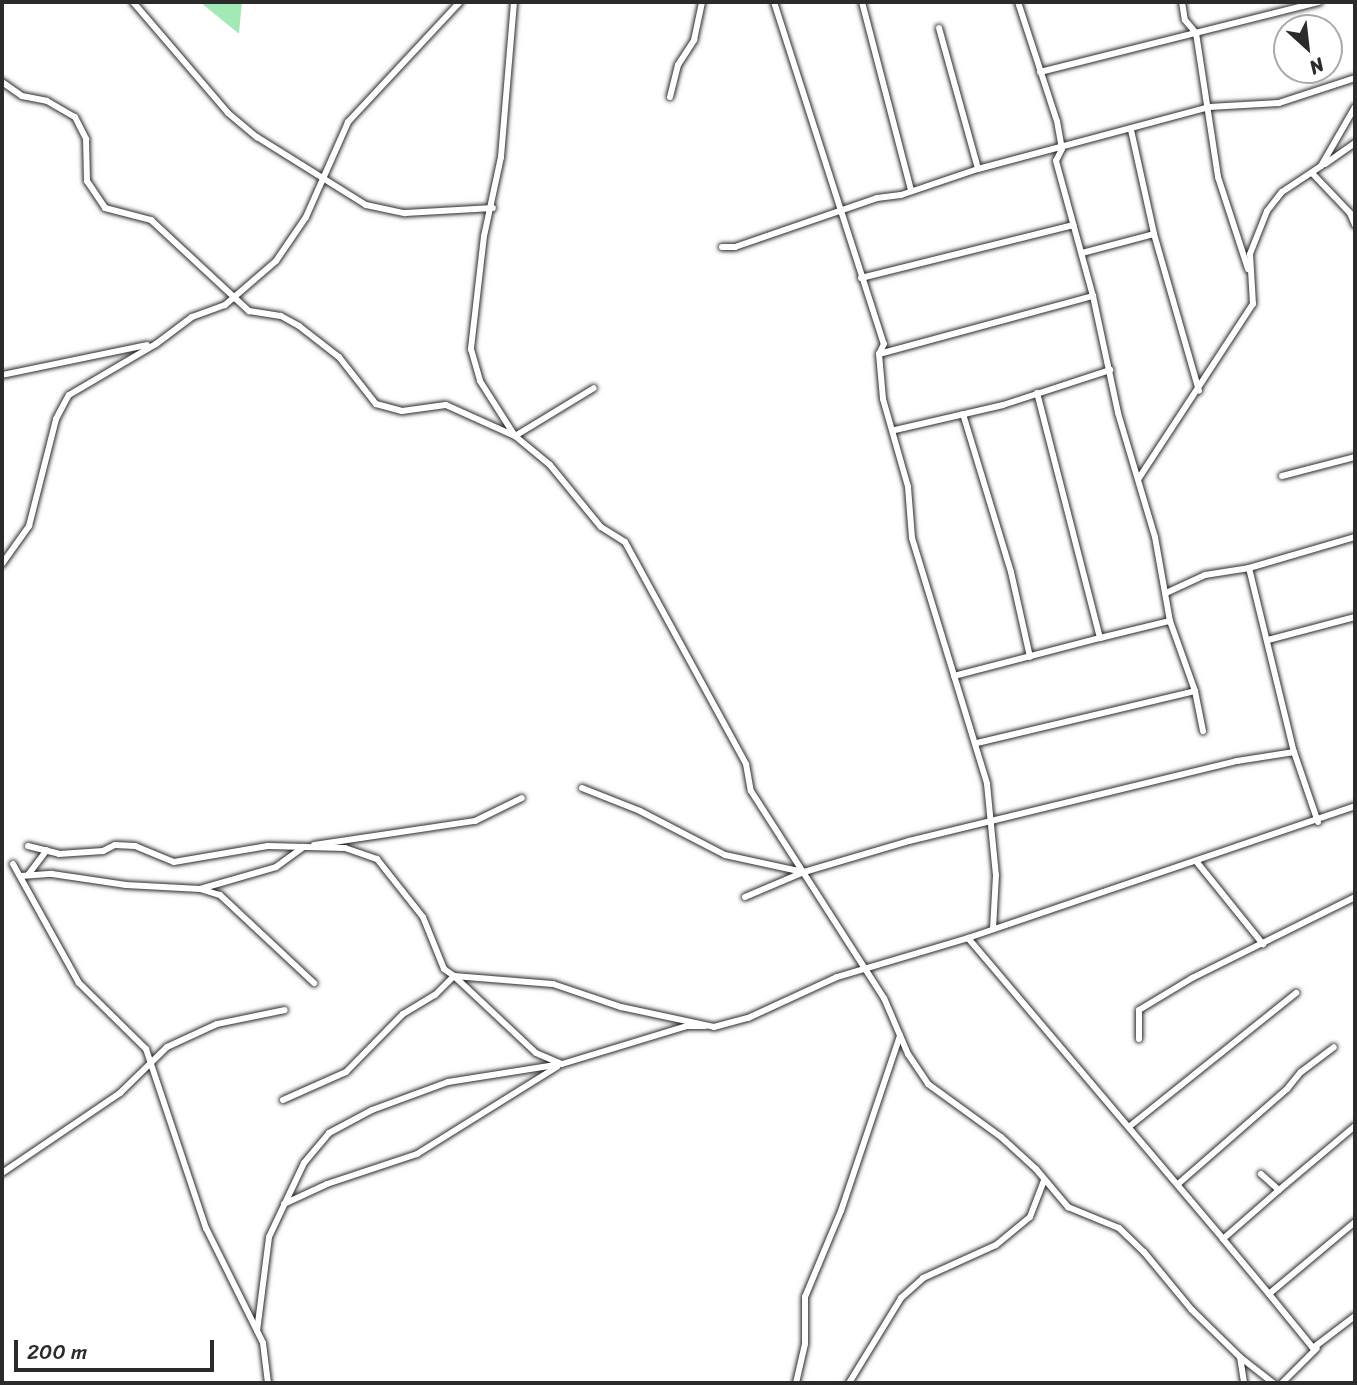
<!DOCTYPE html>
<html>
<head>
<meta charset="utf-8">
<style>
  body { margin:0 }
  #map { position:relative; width:1357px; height:1385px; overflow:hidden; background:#fff; font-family:Sriracha,sans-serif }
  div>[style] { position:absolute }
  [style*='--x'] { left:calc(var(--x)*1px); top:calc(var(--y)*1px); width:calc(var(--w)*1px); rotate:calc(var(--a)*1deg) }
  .green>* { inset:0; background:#a3e9b5 }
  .roads { filter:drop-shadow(0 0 2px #2b2b2b) drop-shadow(0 0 2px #2b2b2b) }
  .minor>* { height:6px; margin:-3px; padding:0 3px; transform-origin:3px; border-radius:3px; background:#fff }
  span { translate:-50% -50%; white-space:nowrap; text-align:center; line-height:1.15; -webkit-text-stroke:5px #fff; paint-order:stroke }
  .frame { position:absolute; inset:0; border:4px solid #2b2b2b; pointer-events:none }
  .north { position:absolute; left:1273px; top:14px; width:70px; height:70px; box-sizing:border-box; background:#fff; border:2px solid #aaa; border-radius:50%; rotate:153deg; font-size:19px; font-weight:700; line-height:28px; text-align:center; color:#2b2b2b }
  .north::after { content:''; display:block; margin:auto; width:24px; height:32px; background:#2b2b2b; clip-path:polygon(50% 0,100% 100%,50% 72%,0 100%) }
  .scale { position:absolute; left:14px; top:1340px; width:200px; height:32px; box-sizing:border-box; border:4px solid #2b2b2b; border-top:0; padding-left:9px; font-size:21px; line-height:24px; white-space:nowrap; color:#2b2b2b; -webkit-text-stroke:5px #fff; paint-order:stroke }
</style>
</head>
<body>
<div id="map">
  <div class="green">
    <div style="clip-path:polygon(200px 2px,242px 2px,239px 33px,238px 33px)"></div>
  </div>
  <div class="roads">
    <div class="minor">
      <div style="--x:133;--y:2;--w:146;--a:49.4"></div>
      <div style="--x:228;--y:113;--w:38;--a:40"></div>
      <div style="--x:257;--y:137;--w:128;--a:32"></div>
      <div style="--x:366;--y:205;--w:40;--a:12"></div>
      <div style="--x:405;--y:213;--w:88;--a:-3.3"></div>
      <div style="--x:514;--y:2;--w:156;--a:94.8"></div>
      <div style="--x:501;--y:157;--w:81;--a:102.1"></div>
      <div style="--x:484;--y:236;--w:114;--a:96.6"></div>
      <div style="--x:471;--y:349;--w:33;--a:74"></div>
      <div style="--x:480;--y:381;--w:65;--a:57.5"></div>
      <div style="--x:515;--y:436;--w:45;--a:39.6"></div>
      <div style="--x:550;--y:465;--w:80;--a:50.6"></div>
      <div style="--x:601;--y:527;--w:28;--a:32"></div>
      <div style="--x:625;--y:542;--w:253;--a:61.4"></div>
      <div style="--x:746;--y:764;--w:27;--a:80"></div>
      <div style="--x:751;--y:791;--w:246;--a:57.3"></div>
      <div style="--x:884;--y:998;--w:61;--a:66.8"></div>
      <div style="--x:908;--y:1054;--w:36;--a:56"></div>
      <div style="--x:928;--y:1084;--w:90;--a:36"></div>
      <div style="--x:1001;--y:1137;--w:47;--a:42.4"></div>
      <div style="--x:1036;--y:1169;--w:50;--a:49.9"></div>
      <div style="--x:1068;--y:1207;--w:55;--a:22.4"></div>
      <div style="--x:1119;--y:1228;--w:35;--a:44"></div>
      <div style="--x:1144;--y:1252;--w:75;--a:50.4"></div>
      <div style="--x:1192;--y:1310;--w:67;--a:44.4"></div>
      <div style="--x:1240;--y:1357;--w:26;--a:81"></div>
      <div style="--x:774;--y:2;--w:359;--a:72.2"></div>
      <div style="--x:884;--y:344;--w:11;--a:117"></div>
      <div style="--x:879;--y:354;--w:45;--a:84.9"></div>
      <div style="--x:883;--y:399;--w:91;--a:74.1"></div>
      <div style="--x:908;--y:487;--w:51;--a:85.5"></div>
      <div style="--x:912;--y:538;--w:257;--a:73"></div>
      <div style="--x:987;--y:784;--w:91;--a:84.4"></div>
      <div style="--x:996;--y:875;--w:54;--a:93.2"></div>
      <div style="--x:862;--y:2;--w:194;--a:75.4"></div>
      <div style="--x:1018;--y:2;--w:125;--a:71.9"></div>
      <div style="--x:1057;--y:121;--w:28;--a:80"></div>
      <div style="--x:1062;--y:149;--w:13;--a:117"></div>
      <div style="--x:1056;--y:161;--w:140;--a:74.7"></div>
      <div style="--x:1093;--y:296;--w:120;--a:77.9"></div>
      <div style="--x:1118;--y:413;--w:129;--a:73.4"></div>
      <div style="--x:1155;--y:537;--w:85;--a:79.9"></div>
      <div style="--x:1170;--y:621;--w:74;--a:70.3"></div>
      <div style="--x:1195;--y:691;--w:41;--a:78.7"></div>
      <div style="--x:1182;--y:2;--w:18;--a:81"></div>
      <div style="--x:1185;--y:20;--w:17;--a:50"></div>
      <div style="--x:1196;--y:33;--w:146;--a:81.3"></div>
      <div style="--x:1218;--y:177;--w:97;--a:71.9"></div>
      <div style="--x:939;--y:28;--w:146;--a:74.5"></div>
      <div style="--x:1040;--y:72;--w:288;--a:-14.1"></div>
      <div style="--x:2;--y:82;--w:24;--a:35"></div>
      <div style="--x:22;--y:96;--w:25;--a:11"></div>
      <div style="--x:47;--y:101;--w:32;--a:30"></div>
      <div style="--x:75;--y:117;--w:25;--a:63"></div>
      <div style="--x:86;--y:139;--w:42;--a:88.6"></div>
      <div style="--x:87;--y:181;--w:32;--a:56"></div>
      <div style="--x:105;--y:208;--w:48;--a:14.6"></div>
      <div style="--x:151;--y:220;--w:134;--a:42.9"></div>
      <div style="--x:249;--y:311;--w:32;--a:9"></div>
      <div style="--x:281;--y:316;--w:21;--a:29"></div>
      <div style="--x:299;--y:326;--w:51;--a:37.8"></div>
      <div style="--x:339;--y:357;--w:60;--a:51.8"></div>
      <div style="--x:376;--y:404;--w:27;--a:15"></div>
      <div style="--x:402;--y:411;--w:44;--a:-7.8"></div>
      <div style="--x:446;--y:405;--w:76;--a:24.2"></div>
      <div style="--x:515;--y:436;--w:92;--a:-31.3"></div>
      <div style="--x:670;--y:97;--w:33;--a:-76"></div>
      <div style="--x:678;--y:65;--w:30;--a:-57"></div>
      <div style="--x:694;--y:40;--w:39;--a:-78"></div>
      <div style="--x:1131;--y:130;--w:107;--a:77.5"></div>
      <div style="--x:1154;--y:234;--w:163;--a:74"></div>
      <div style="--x:1325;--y:164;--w:37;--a:-35"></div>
      <div style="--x:1312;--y:173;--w:55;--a:46.5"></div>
      <div style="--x:1350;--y:213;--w:13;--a:67"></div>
      <div style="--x:722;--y:247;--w:13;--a:0"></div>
      <div style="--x:735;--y:247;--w:150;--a:-19"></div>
      <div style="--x:877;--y:198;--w:24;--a:-7"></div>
      <div style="--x:901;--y:195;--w:81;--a:-18.7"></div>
      <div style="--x:978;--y:169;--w:239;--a:-15"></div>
      <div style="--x:1209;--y:107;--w:70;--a:-3.3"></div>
      <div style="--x:1279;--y:103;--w:80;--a:-18.2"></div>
      <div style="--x:1082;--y:253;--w:74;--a:-14.8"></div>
      <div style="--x:861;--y:278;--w:219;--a:-14"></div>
      <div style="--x:879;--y:354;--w:222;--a:-15.2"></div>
      <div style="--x:2;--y:375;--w:148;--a:-11.7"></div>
      <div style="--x:963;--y:414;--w:165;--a:73.1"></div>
      <div style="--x:1011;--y:572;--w:87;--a:77.4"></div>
      <div style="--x:895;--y:430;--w:111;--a:-13"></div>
      <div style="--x:1003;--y:405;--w:113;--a:-18.1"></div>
      <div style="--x:1282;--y:476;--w:75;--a:-14.6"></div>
      <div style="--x:1139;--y:478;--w:208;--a:-56.8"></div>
      <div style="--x:1253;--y:304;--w:50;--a:-93.4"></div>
      <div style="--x:1250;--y:254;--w:46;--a:-68.4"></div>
      <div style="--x:1267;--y:211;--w:24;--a:-52"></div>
      <div style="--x:1282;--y:192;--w:47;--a:-33.7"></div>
      <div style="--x:1321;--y:166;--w:68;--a:-60"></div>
      <div style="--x:2;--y:564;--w:47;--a:-54.6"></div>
      <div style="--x:29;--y:526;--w:110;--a:-75.8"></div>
      <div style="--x:56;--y:419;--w:27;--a:-62"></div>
      <div style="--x:69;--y:395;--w:101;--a:-30.4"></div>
      <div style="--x:156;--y:344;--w:45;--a:-36.9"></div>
      <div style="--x:192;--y:317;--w:35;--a:-20"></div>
      <div style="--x:225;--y:305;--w:67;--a:-40.8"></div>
      <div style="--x:276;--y:261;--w:53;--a:-55.7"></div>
      <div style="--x:306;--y:217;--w:104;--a:-66.1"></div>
      <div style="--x:348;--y:122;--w:164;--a:-47"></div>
      <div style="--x:1249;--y:568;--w:189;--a:76.3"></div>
      <div style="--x:1294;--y:752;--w:74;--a:71.1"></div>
      <div style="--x:1166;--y:593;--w:43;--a:-24.8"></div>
      <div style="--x:1205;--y:575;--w:45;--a:-9"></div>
      <div style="--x:1249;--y:568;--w:110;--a:-16.3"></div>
      <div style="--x:1100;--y:638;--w:72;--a:-13.7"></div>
      <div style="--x:1268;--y:640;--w:90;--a:-14.8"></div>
      <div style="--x:954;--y:676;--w:151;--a:-14.6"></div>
      <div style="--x:1100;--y:638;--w:253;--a:-104.4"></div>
      <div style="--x:977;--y:743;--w:224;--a:-13.4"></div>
      <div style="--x:582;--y:788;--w:62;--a:21.6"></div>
      <div style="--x:640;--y:811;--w:96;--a:27.4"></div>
      <div style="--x:725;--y:855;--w:80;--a:12.3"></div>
      <div style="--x:314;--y:845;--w:163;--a:-8.5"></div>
      <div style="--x:475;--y:821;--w:52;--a:-26.1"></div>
      <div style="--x:28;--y:846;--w:32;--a:14"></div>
      <div style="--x:59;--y:854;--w:44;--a:-3.9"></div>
      <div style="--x:103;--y:851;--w:13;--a:-27"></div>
      <div style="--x:115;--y:845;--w:20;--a:3"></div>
      <div style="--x:135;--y:846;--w:42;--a:22.3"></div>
      <div style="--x:174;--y:862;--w:95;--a:-9.7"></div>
      <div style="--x:268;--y:846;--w:77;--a:1.5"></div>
      <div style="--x:345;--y:848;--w:34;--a:19"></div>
      <div style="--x:377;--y:859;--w:74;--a:51.6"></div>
      <div style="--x:423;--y:917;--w:56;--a:68"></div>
      <div style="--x:444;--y:969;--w:12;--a:35"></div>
      <div style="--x:454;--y:976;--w:99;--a:4.6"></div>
      <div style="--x:553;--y:984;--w:72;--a:18.7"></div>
      <div style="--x:621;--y:1007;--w:95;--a:12.1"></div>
      <div style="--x:714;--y:1027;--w:35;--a:-15"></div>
      <div style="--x:748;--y:1018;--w:98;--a:-24.7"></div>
      <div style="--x:837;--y:977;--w:137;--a:-16.6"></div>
      <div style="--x:968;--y:938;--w:409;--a:-18.8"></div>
      <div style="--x:1196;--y:861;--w:107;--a:51.1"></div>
      <div style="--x:13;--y:864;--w:136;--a:61"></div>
      <div style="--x:79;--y:983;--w:94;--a:44.6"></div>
      <div style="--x:146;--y:1049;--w:189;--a:71.5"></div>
      <div style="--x:206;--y:1228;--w:128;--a:63.6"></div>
      <div style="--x:263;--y:1343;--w:40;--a:82.9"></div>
      <div style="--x:28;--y:875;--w:31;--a:-53"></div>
      <div style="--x:21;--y:876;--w:31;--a:-4"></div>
      <div style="--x:52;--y:874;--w:75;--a:8.5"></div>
      <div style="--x:126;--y:885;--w:74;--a:3.1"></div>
      <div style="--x:200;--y:889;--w:21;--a:17"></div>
      <div style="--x:220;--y:895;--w:129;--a:43.1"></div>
      <div style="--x:200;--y:889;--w:79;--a:-16.1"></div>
      <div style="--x:276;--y:867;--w:34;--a:-36"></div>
      <div style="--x:745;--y:897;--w:64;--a:-23"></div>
      <div style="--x:804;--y:872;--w:109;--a:-16.4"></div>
      <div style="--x:909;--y:841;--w:338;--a:-13.7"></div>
      <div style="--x:1237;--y:761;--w:58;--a:-9"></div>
      <div style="--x:968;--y:938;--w:394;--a:49.7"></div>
      <div style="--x:1139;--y:1039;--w:29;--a:-90"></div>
      <div style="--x:1139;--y:1010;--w:62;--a:-31.1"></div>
      <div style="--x:1192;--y:978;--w:182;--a:-26.4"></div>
      <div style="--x:283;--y:1100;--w:69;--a:-24"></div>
      <div style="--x:346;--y:1072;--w:81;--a:-45.5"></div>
      <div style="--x:403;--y:1014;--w:37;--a:-31"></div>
      <div style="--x:435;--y:995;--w:27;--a:-45"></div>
      <div style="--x:454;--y:976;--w:112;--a:43.2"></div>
      <div style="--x:536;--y:1053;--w:28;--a:23"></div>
      <div style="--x:1130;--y:1126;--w:213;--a:-38.7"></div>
      <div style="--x:2;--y:1173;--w:143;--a:-34.1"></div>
      <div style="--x:120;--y:1093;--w:66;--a:-44.4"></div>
      <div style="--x:167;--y:1047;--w:55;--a:-24.7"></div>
      <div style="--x:217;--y:1024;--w:69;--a:-11.6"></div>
      <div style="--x:1261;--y:1174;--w:24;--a:42"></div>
      <div style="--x:1279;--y:1190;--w:99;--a:-40.1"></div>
      <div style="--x:1178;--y:1184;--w:145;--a:-41.1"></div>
      <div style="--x:1287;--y:1089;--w:22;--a:-51"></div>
      <div style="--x:1301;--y:1072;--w:41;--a:-37.1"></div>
      <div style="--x:284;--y:1204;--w:47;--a:-24.9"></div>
      <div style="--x:327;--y:1184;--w:95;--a:-18.4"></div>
      <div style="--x:417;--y:1154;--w:165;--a:-31.9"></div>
      <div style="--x:1355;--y:1222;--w:112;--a:140.1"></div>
      <div style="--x:1269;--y:1294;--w:70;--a:50.8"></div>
      <div style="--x:1313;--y:1348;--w:53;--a:-37.3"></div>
      <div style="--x:1269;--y:1294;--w:72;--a:-129.9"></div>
      <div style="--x:1223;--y:1239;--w:74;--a:-41.2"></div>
      <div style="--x:257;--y:1331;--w:95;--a:-82.7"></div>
      <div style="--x:269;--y:1237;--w:82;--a:-64.7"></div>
      <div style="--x:304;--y:1163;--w:39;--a:-50"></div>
      <div style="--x:329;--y:1133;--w:49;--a:-28.1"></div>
      <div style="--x:372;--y:1110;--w:81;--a:-20.2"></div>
      <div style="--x:448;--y:1082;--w:115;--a:-9"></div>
      <div style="--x:562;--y:1064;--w:131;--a:-16.9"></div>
      <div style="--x:687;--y:1026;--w:18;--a:0"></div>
      <div style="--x:1240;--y:1357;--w:42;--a:38.2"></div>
      <div style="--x:796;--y:1383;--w:40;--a:-77"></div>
      <div style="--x:805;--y:1344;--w:47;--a:-90"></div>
      <div style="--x:805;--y:1297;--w:93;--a:-67.3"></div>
      <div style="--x:841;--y:1211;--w:185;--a:-71.4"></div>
      <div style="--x:849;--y:1383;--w:100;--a:-58.5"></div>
      <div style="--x:901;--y:1298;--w:30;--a:-42"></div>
      <div style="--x:923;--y:1278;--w:80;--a:-24.3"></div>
      <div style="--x:996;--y:1245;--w:44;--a:-39.5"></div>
      <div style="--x:1030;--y:1217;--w:40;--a:-69"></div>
      <div style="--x:1282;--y:1383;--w:49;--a:-45"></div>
    </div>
  </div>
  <div class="frame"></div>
  <div class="north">N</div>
  <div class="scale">200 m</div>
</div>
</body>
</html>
